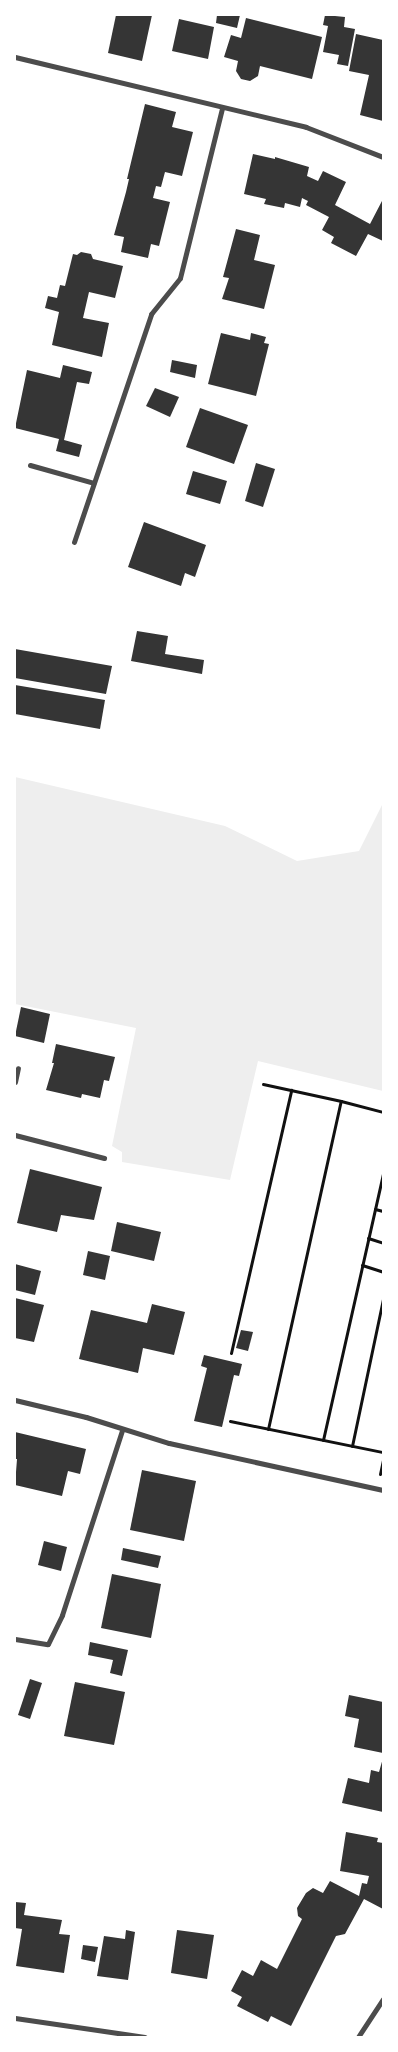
<!DOCTYPE html>
<html>
<head>
<meta charset="utf-8">
<style>
  body { margin:0 }
  #map { position:relative; width:398px; height:2052px; overflow:hidden; background:#fff; font-family:Mulish,sans-serif }
  div>[style] { position:absolute }
  [style*='--x'] { left:calc(var(--x)*1px); top:calc(var(--y)*1px); width:calc(var(--w)*1px); rotate:calc(var(--a)*1deg) }
  .green>* { inset:0; background:#eee }
  .building>* { inset:0; background:#353535 }
  .path>* { height:3px; margin:-1.5px; padding:0 1.5px; transform-origin:1.5px; border-radius:1.5px; background:#111 }
  .minor>* { height:5px; margin:-2.5px; padding:0 2.5px; transform-origin:2.5px; border-radius:2.5px; background:#4c4c4c }
  span { translate:-50% -50%; white-space:nowrap; text-align:center; line-height:1.15; -webkit-text-stroke:4.5px #fff; paint-order:stroke }
  .frame { position:absolute; inset:0; border:16px solid #fff; pointer-events:none }
</style>
</head>
<body>
<div id="map">
  <div class="green">
    <div style="clip-path:polygon(15px 777px,225px 826px,297px 861px,359px 851px,383px 803px,383px 1091px,258px 1061px,230px 1180px,122px 1162px,122px 1152px,112px 1146px,136px 1028px,15px 1004px)"></div>
  </div>
  <div class="building">
    <div style="clip-path:polygon(116px 15px,152px 15px,142px 61px,108px 53px)"></div>
    <div style="clip-path:polygon(217px 15px,240px 15px,237px 28px,216px 23px)"></div>
    <div style="clip-path:polygon(325px 15px,345px 17px,344px 27px,355px 29px,348px 66px,337px 64px,339px 55px,323px 52px,328px 26px,323px 25px)"></div>
    <div style="clip-path:polygon(246px 18px,322px 37px,312px 79px,260px 66px,258px 76px,250px 81px,241px 79px,236px 71px,238px 61px,224px 57px,231px 35px,241px 38px)"></div>
    <div style="clip-path:polygon(179px 19px,214px 27px,208px 59px,172px 51px)"></div>
    <div style="clip-path:polygon(356px 34px,383px 40px,383px 121px,360px 115px,369px 75px,349px 71px)"></div>
    <div style="clip-path:polygon(145px 104px,176px 112px,172px 127px,193px 132px,182px 176px,165px 172px,161px 187px,156px 186px,153px 198px,170px 202px,159px 246px,151px 244px,148px 258px,121px 252px,124px 237px,114px 235px,126px 192px,129px 179px,127px 179px)"></div>
    <div style="clip-path:polygon(253px 154px,275px 159px,275px 157px,309px 167px,307px 176px,318px 181px,323px 171px,346px 182px,335px 205px,370px 224px,383px 199px,383px 241px,368px 234px,356px 256px,331px 243px,334px 237px,322px 230px,329px 217px,306px 205px,308px 201px,302px 198px,300px 207px,285px 203px,284px 208px,264px 204px,266px 199px,244px 194px)"></div>
    <div style="clip-path:polygon(236px 229px,260px 235px,254px 260px,275px 265px,264px 309px,222px 299px,229px 278px,223px 277px)"></div>
    <div style="clip-path:polygon(81px 252px,91px 254px,93px 259px,123px 266px,115px 298px,89px 292px,83px 318px,109px 323px,102px 357px,52px 345px,59px 312px,45px 308px,48px 296px,57px 298px,60px 285px,65px 286px,73px 254px,77px 255px)"></div>
    <div style="clip-path:polygon(221px 333px,250px 340px,251px 333px,266px 337px,264px 343px,269px 344px,256px 396px,208px 384px)"></div>
    <div style="clip-path:polygon(172px 360px,197px 365px,195px 378px,170px 372px)"></div>
    <div style="clip-path:polygon(63px 365px,92px 372px,89px 384px,77px 382px,64px 440px,82px 445px,79px 457px,56px 451px,59px 439px,15px 428px,27px 370px,60px 378px)"></div>
    <div style="clip-path:polygon(155px 388px,179px 397px,170px 417px,146px 406px)"></div>
    <div style="clip-path:polygon(200px 408px,248px 425px,234px 464px,186px 447px)"></div>
    <div style="clip-path:polygon(256px 463px,275px 469px,263px 507px,245px 501px)"></div>
    <div style="clip-path:polygon(193px 471px,227px 481px,220px 504px,186px 494px)"></div>
    <div style="clip-path:polygon(144px 522px,206px 545px,195px 577px,185px 573px,181px 586px,128px 567px)"></div>
    <div style="clip-path:polygon(137px 631px,168px 636px,165px 654px,204px 660px,202px 674px,131px 661px)"></div>
    <div style="clip-path:polygon(15px 649px,112px 666px,106px 694px,15px 678px)"></div>
    <div style="clip-path:polygon(15px 685px,105px 700px,100px 729px,15px 714px)"></div>
    <div style="clip-path:polygon(21px 1007px,50px 1014px,44px 1043px,15px 1036px)"></div>
    <div style="clip-path:polygon(56px 1044px,115px 1057px,109px 1081px,104px 1080px,100px 1098px,82px 1094px,81px 1098px,46px 1090px,54px 1063px,52px 1063px)"></div>
    <div style="clip-path:polygon(30px 1169px,102px 1187px,94px 1220px,61px 1215px,57px 1232px,17px 1223px)"></div>
    <div style="clip-path:polygon(117px 1222px,161px 1232px,154px 1261px,111px 1251px)"></div>
    <div style="clip-path:polygon(88px 1251px,110px 1256px,105px 1280px,83px 1275px)"></div>
    <div style="clip-path:polygon(15px 1264px,41px 1271px,35px 1295px,15px 1290px)"></div>
    <div style="clip-path:polygon(15px 1298px,44px 1305px,34px 1342px,15px 1338px)"></div>
    <div style="clip-path:polygon(152px 1304px,185px 1312px,174px 1355px,143px 1348px,138px 1373px,79px 1359px,91px 1310px,147px 1323px)"></div>
    <div style="clip-path:polygon(241px 1330px,253px 1332px,248px 1351px,236px 1348px)"></div>
    <div style="clip-path:polygon(204px 1355px,242px 1364px,239px 1376px,234px 1375px,222px 1427px,194px 1421px,207px 1368px,201px 1366px)"></div>
    <div style="clip-path:polygon(15px 1432px,86px 1449px,80px 1474px,68px 1471px,62px 1496px,15px 1485px,17px 1459px,15px 1459px)"></div>
    <div style="clip-path:polygon(142px 1470px,196px 1481px,184px 1541px,130px 1530px)"></div>
    <div style="clip-path:polygon(44px 1541px,67px 1547px,61px 1571px,38px 1565px)"></div>
    <div style="clip-path:polygon(123px 1548px,161px 1556px,158px 1568px,121px 1560px)"></div>
    <div style="clip-path:polygon(112px 1574px,161px 1584px,151px 1638px,101px 1628px)"></div>
    <div style="clip-path:polygon(90px 1642px,128px 1650px,122px 1676px,110px 1673px,113px 1660px,88px 1655px)"></div>
    <div style="clip-path:polygon(30px 1679px,42px 1683px,30px 1719px,18px 1715px)"></div>
    <div style="clip-path:polygon(75px 1682px,125px 1692px,114px 1745px,64px 1736px)"></div>
    <div style="clip-path:polygon(349px 1695px,383px 1702px,383px 1753px,354px 1747px,359px 1719px,345px 1716px)"></div>
    <div style="clip-path:polygon(383px 1758px,383px 1812px,342px 1803px,348px 1778px,369px 1783px,371px 1770px,379px 1772px)"></div>
    <div style="clip-path:polygon(346px 1832px,378px 1838px,377px 1842px,383px 1843px,383px 1909px,364px 1899px,345px 1934px,336px 1936px,291px 2026px,271px 2016px,268px 2022px,237px 2006px,242px 1997px,231px 1991px,242px 1970px,253px 1976px,261px 1960px,277px 1969px,302px 1919px,298px 1916px,297px 1908px,306px 1893px,313px 1888px,323px 1893px,330px 1881px,359px 1896px,362px 1883px,367px 1884px,369px 1876px,340px 1871px)"></div>
    <div style="clip-path:polygon(15px 1902px,26px 1903px,24px 1915px,62px 1920px,59px 1934px,70px 1935px,64px 1973px,16px 1966px,22px 1929px,15px 1928px)"></div>
    <div style="clip-path:polygon(126px 1930px,135px 1932px,128px 1980px,97px 1976px,104px 1936px,125px 1939px)"></div>
    <div style="clip-path:polygon(177px 1930px,214px 1935px,207px 1979px,171px 1973px)"></div>
    <div style="clip-path:polygon(83px 1945px,98px 1947px,95px 1962px,81px 1959px)"></div>
  </div>
  <div class="path">
    <div style="--x:263;--y:1084;--w:80;--a:12.3"></div>
    <div style="--x:375;--y:1209;--w:8;--a:14"></div>
    <div style="--x:368;--y:1238;--w:16;--a:18"></div>
    <div style="--x:362;--y:1265;--w:22;--a:18"></div>
    <div style="--x:231;--y:1353;--w:270;--a:-77.1"></div>
    <div style="--x:230;--y:1421;--w:156;--a:11.5"></div>
    <div style="--x:268;--y:1429;--w:336;--a:-77.5"></div>
    <div style="--x:341;--y:1101;--w:43;--a:14.7"></div>
    <div style="--x:323;--y:1440;--w:274;--a:-77.3"></div>
    <div style="--x:352;--y:1446;--w:150;--a:-78.1"></div>
    <div style="--x:380;--y:1474;--w:14;--a:-78"></div>
  </div>
  <div class="minor">
    <div style="--x:15;--y:57;--w:299;--a:13.5"></div>
    <div style="--x:306;--y:127;--w:83;--a:21.3"></div>
    <div style="--x:30;--y:465;--w:66;--a:15.7"></div>
    <div style="--x:74;--y:542;--w:241;--a:-71.3"></div>
    <div style="--x:151;--y:314;--w:46;--a:-51.1"></div>
    <div style="--x:180;--y:278;--w:175;--a:-76.1"></div>
    <div style="--x:15;--y:1082;--w:14;--a:-78"></div>
    <div style="--x:15;--y:1135;--w:92;--a:14.5"></div>
    <div style="--x:15;--y:1400;--w:73;--a:13.5"></div>
    <div style="--x:86;--y:1417;--w:87;--a:17.4"></div>
    <div style="--x:169;--y:1443;--w:219;--a:12.4"></div>
    <div style="--x:15;--y:1639;--w:33;--a:9"></div>
    <div style="--x:48;--y:1644;--w:32;--a:-64"></div>
    <div style="--x:62;--y:1615;--w:194;--a:-72"></div>
    <div style="--x:15;--y:2018;--w:131;--a:8.3"></div>
    <div style="--x:358;--y:2037;--w:45;--a:-56.7"></div>
  </div>
  <div class="frame"></div>
</div>
</body>
</html>
